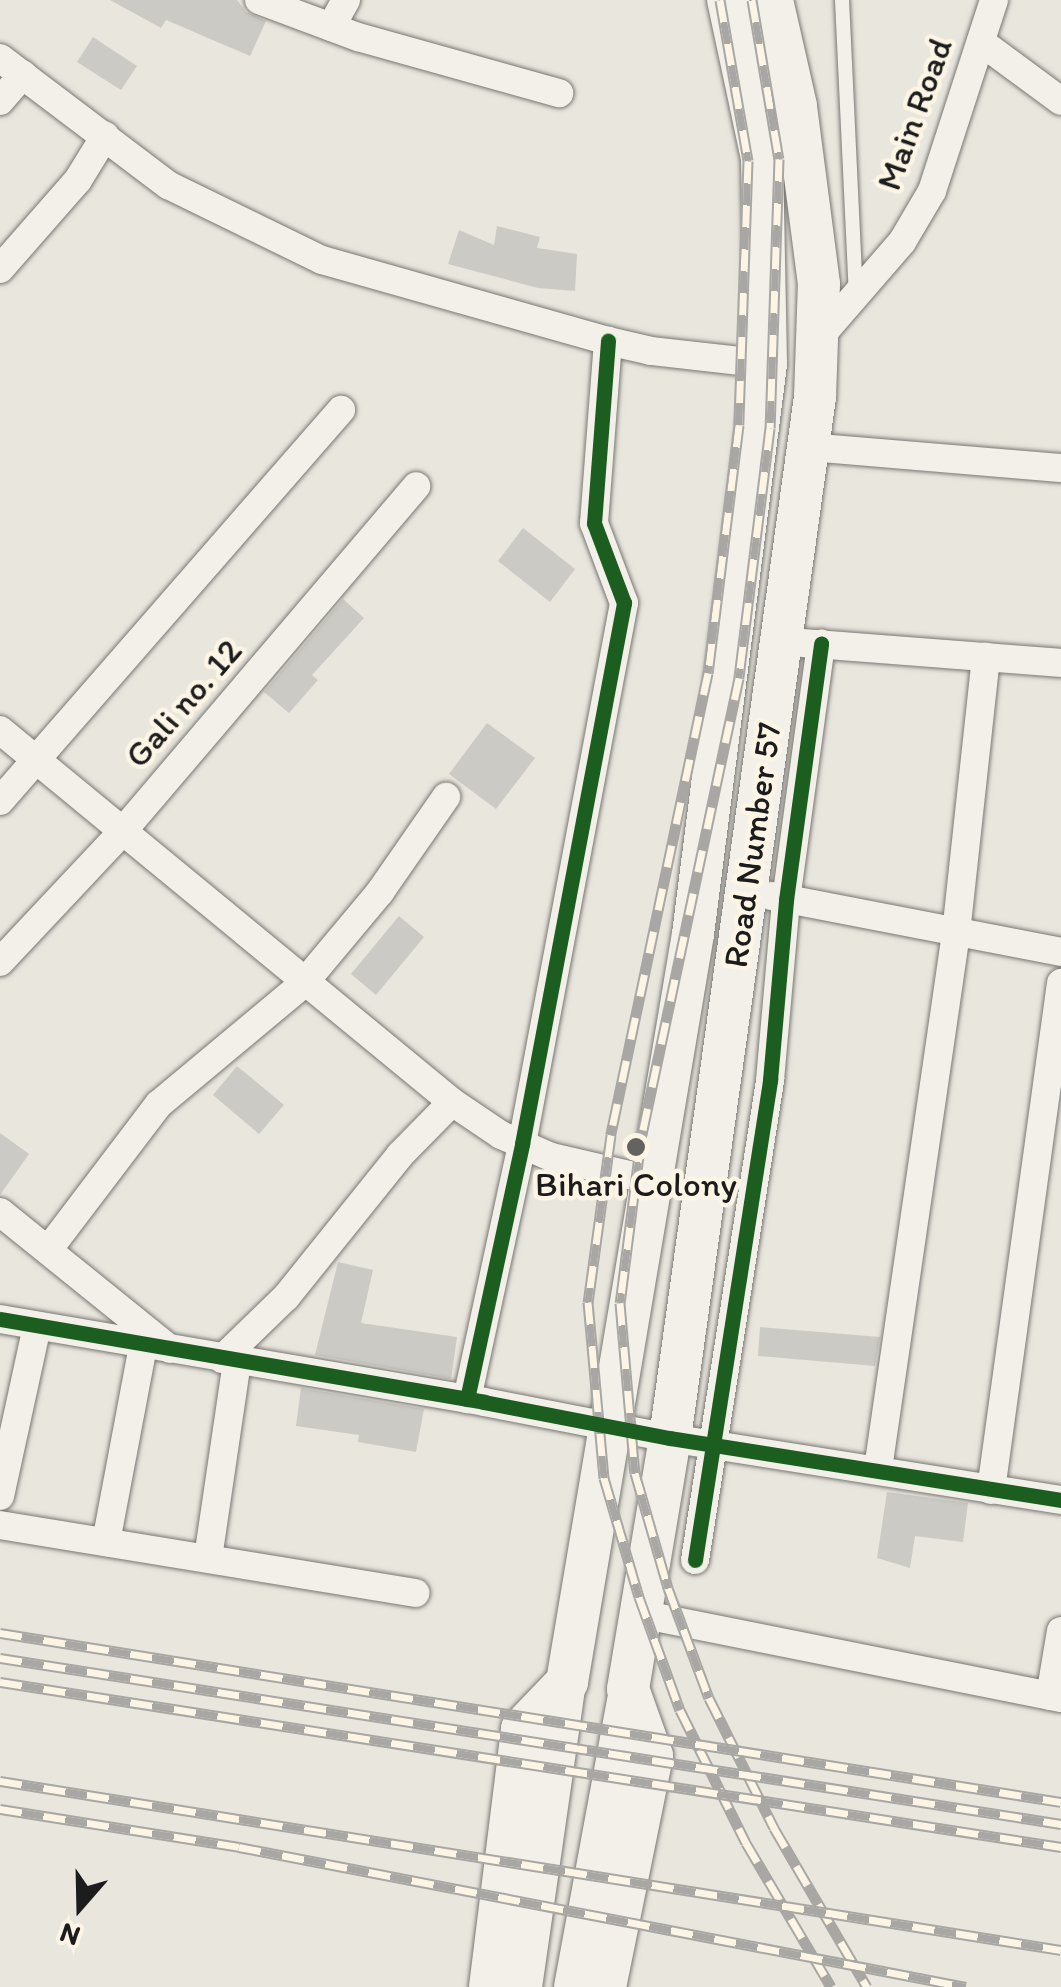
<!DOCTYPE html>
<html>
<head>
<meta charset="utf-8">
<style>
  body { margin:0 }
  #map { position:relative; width:1061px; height:1987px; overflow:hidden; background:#e9e6de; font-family:Itim,sans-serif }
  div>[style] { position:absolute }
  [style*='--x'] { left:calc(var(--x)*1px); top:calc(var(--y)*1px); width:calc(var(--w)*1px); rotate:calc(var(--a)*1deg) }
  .building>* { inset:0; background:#cccac4 }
  .roads { filter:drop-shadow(0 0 2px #787773) drop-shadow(0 0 2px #787773) }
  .service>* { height:14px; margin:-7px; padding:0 7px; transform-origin:7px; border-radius:7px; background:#f3f0ea }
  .minor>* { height:28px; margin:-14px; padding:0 14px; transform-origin:14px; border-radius:14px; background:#f3f0ea }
  .secondary>* { height:38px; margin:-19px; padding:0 19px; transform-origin:19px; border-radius:19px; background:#f3f0ea }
  .primary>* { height:42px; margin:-21px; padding:0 21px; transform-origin:21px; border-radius:21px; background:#f3f0ea }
  .rail>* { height:11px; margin-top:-5.5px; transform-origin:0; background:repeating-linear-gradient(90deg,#fcf5e5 0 22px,#a9a7a3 0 44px); box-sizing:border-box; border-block:2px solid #a9a7a3 }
  .cycleway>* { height:15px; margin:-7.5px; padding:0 7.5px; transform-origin:7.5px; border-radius:7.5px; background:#1b5e20 }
  .dots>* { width:28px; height:28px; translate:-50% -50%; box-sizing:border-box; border:5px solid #fcf5e5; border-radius:50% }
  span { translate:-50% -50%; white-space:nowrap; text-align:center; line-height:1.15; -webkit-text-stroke:9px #fcf5e5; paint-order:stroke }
  .street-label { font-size:35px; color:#1c1c1c }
  .poi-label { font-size:35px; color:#1c1c1c }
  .north { position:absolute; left:30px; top:1857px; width:100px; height:100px; -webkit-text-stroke:8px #fcf5e5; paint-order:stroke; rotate:200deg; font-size:28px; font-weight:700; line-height:40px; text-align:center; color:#1c1c1c }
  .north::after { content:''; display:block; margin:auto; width:35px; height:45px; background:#1c1c1c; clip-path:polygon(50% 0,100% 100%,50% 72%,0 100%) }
</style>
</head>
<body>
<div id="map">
  <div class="building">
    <div style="clip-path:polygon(110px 0,237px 0,246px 12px,266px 21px,250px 56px,166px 20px,161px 28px)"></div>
    <div style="clip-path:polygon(93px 37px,137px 66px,121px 90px,77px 62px)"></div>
    <div style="clip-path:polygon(497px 226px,540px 237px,537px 248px,577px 254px,575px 291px,538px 288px,448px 264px,459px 230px,494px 245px)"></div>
    <div style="clip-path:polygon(523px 528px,575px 569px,550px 602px,498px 561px)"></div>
    <div style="clip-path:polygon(343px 599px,364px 618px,312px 675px,318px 680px,289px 713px,264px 692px)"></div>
    <div style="clip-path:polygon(487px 723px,535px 758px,496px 809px,449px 774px)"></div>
    <div style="clip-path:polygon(399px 916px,424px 937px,376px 995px,351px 974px)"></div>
    <div style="clip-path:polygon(237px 1066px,284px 1105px,259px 1134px,213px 1095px)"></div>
    <div style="clip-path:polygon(0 1133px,29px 1154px,0 1195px)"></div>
    <div style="clip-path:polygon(338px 1262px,373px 1270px,361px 1323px,457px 1337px,451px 1379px,315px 1355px)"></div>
    <div style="clip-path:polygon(760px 1327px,880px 1337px,875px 1366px,758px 1356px)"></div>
    <div style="clip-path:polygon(301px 1388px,424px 1409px,416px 1452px,358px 1442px,359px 1435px,296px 1426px)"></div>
    <div style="clip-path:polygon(887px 1492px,968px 1503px,963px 1542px,915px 1536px,910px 1568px,877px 1558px)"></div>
  </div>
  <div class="roads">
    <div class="service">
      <div style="--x:842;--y:0;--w:294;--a:87.3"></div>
    </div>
    <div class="minor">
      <div style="--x:259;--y:0;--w:106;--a:20.5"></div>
      <div style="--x:358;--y:37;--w:209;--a:15.6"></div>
      <div style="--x:331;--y:27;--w:31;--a:-61"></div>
      <div style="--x:981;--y:42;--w:99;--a:36.4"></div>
      <div style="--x:0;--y:58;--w:211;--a:37.1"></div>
      <div style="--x:168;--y:185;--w:171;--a:26"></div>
      <div style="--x:322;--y:260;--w:297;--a:15.8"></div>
      <div style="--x:608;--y:341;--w:44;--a:13.1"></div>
      <div style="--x:651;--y:351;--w:116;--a:6.4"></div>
      <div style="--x:0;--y:101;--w:35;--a:-49"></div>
      <div style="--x:0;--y:269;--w:118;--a:-48.8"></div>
      <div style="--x:78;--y:180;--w:52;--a:-58.5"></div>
      <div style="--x:817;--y:340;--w:130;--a:-49.1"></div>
      <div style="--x:902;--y:242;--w:59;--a:-59.5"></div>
      <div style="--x:932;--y:191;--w:201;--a:-72"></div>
      <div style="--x:809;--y:447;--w:253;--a:4.8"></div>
      <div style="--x:803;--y:643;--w:259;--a:4.4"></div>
      <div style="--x:0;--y:730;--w:585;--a:39.45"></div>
      <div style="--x:452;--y:1102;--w:59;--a:34"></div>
      <div style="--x:501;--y:1135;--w:55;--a:23.7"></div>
      <div style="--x:551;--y:1157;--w:103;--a:13"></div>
      <div style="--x:0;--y:801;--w:519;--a:-48.91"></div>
      <div style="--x:771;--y:896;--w:295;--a:10.9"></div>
      <div style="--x:0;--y:962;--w:178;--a:-46.8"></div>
      <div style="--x:122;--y:832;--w:454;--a:-49.6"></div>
      <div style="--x:0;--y:1212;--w:218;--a:38.9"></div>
      <div style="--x:48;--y:1250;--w:183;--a:-52.8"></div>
      <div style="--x:159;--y:1104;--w:189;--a:-39.8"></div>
      <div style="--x:304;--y:983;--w:119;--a:-50.1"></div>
      <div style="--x:380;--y:892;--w:116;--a:-55.2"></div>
      <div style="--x:0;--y:1319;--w:491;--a:9.7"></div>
      <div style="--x:484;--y:1402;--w:189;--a:11"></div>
      <div style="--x:670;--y:1438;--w:396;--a:9"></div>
      <div style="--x:222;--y:1359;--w:89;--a:-44.1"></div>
      <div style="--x:286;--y:1297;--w:182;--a:-51.2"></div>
      <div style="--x:400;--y:1155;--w:74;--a:-45.5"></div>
      <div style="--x:467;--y:1399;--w:261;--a:-77.8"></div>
      <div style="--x:522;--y:1144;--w:551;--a:-79.32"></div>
      <div style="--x:624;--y:603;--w:85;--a:-110.6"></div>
      <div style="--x:594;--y:523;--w:183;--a:-85.6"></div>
      <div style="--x:878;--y:1469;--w:542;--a:-81.72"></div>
      <div style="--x:956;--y:933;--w:278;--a:-83.8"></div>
      <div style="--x:991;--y:1490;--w:512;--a:-82.14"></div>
      <div style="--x:0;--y:1496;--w:174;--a:-77.7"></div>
      <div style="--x:0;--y:1525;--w:421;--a:9.3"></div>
      <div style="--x:106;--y:1542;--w:199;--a:-79.3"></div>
      <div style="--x:208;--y:1558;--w:198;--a:-81.6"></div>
      <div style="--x:695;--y:1560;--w:486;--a:-81.1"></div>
      <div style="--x:770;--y:1080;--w:181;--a:-84.9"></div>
      <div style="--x:786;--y:900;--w:259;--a:-82.2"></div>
      <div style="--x:640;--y:1614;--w:429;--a:11.3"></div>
      <div style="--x:1050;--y:1696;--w:66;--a:-80.4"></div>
    </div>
    <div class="secondary">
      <div style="--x:523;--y:1987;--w:308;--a:-81.8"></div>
      <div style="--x:573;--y:1987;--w:303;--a:-79.5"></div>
    </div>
    <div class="primary">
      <div style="--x:490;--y:1987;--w:260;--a:-82.9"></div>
      <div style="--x:522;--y:1729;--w:65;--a:-46.2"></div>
      <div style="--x:567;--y:1682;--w:759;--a:-80.44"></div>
      <div style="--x:693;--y:934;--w:575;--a:-82.7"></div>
      <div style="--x:766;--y:364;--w:206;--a:-91.1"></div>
      <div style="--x:762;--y:158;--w:162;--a:-102.1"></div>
      <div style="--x:605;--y:1987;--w:236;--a:-78.5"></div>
      <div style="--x:652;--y:1756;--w:71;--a:-109.7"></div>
      <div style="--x:628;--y:1689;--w:254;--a:-80.5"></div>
      <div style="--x:670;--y:1438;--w:1051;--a:-82.07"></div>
      <div style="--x:815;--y:397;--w:113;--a:-88"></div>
      <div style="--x:819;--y:284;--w:179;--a:-97.4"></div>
      <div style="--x:796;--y:106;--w:109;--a:-102.8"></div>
    </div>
  </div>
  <div class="rail">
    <div style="--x:720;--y:0;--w:163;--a:80.1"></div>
    <div style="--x:748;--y:161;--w:264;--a:92"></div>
    <div style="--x:739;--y:425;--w:250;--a:97.1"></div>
    <div style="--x:708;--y:673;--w:472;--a:101.9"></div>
    <div style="--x:611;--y:1135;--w:169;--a:97.8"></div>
    <div style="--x:588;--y:1302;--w:177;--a:84.8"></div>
    <div style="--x:604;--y:1478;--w:124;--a:73.6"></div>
    <div style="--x:639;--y:1597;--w:120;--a:70.1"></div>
    <div style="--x:680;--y:1710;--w:148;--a:63.6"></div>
    <div style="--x:746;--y:1843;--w:167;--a:59.4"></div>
    <div style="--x:752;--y:0;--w:161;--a:80.4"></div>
    <div style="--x:779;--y:159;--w:269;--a:91.9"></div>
    <div style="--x:770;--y:428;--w:252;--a:97.1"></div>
    <div style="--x:739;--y:678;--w:472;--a:102"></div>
    <div style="--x:641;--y:1140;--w:164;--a:97.3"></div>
    <div style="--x:620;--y:1303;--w:171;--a:85"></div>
    <div style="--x:635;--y:1473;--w:120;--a:74"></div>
    <div style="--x:668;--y:1588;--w:117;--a:69.6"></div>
    <div style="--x:709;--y:1698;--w:145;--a:63.4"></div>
    <div style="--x:774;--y:1828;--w:184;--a:59.7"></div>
    <div style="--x:0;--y:1633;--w:1074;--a:9.05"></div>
    <div style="--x:0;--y:1658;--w:1074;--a:8.89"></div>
    <div style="--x:0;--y:1682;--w:1074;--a:8.84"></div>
    <div style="--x:0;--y:1781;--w:1074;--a:9.05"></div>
    <div style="--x:0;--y:1809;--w:242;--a:9"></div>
    <div style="--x:239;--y:1847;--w:740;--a:10.9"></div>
  </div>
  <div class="cycleway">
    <div style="--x:0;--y:1319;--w:491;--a:9.7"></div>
    <div style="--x:484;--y:1402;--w:189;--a:11"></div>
    <div style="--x:670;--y:1438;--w:396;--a:9"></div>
    <div style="--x:467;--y:1399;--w:261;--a:-77.8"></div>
    <div style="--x:522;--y:1144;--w:551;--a:-79.32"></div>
    <div style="--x:624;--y:603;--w:85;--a:-110.6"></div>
    <div style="--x:594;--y:523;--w:183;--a:-85.6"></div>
    <div style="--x:695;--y:1560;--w:486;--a:-81.1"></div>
    <div style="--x:770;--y:1080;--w:181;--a:-84.9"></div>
    <div style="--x:786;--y:900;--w:259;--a:-82.2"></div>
  </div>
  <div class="dots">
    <div style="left:636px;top:1147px;background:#646360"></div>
  </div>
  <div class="street-label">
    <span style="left:914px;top:114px;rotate:-70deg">Main Road</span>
    <span style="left:183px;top:703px;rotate:-49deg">Gali no. 12</span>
    <span style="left:752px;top:845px;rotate:-82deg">Road Number 57</span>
  </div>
  <div class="poi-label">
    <span style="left:636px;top:1184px">Bihari Colony</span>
  </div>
  <div class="north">N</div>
</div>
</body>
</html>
